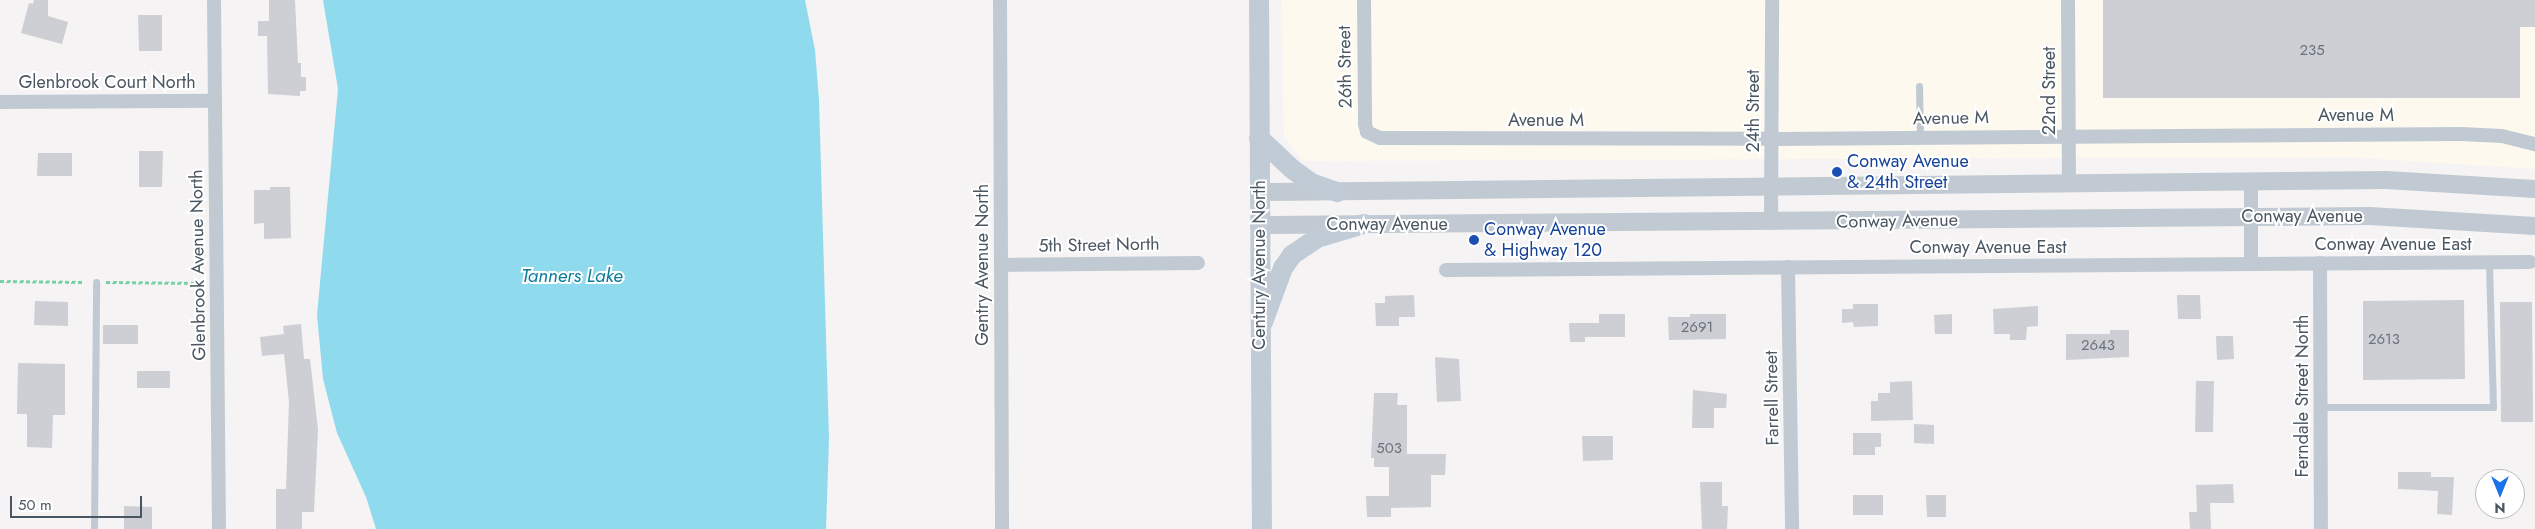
<!DOCTYPE html>
<html>
<head>
<meta charset="utf-8">
<style>
  body { margin:0 }
  #map { position:relative; width:2535px; height:529px; overflow:hidden; background:#f5f3f3; font-family:Jost,sans-serif }
  div>[style] { position:absolute }
  [style*='--x'] { left:calc(var(--x)*1px); top:calc(var(--y)*1px); width:calc(var(--w)*1px); rotate:calc(var(--a)*1deg) }
  .commercial>* { inset:0; background:#fdf9ef }
  .water>* { inset:0; background:#90daee }
  .building>* { inset:0; background:#cdcfd5 }
  .path>* { height:3px; margin-top:-1.5px; transform-origin:0; background:repeating-linear-gradient(90deg,#7ad0a6 0 4px,transparent 0 6.5px) }
  .service>* { height:7px; margin:-3.5px; padding:0 3.5px; transform-origin:3.5px; border-radius:3.5px; background:#c1cad2 }
  .minor>* { height:14px; margin:-7px; padding:0 7px; transform-origin:7px; border-radius:7px; background:#c1cad2 }
  .tertiary>* { height:18px; margin:-9px; padding:0 9px; transform-origin:9px; border-radius:9px; background:#c1cad2 }
  .secondary>* { height:20px; margin:-10px; padding:0 10px; transform-origin:10px; border-radius:10px; background:#c1cbd6 }
  .dots>* { width:14px; height:14px; translate:-50% -50%; box-sizing:border-box; border:2px solid #fff; border-radius:50% }
  span { translate:-50% -50%; white-space:nowrap; text-align:center; line-height:1.15; -webkit-text-stroke:4px #fff; paint-order:stroke }
  .number-label { font-size:15px; color:#6b747e }
  .number-label span { -webkit-text-stroke-width:0 }
  .street-label { font-size:18px; color:#4a5661 }
  .transit-label { font-size:18px; color:#164399 }
  .left { translate:0 -50%; text-align:left }
  .water-label { font-size:19px; color:#0c7c9b; font-style:italic }
  .north { position:absolute; left:2475px; top:469px; width:50px; height:50px; box-sizing:border-box; background:#fff; border:1px solid #b7bbc0; border-radius:50%; rotate:180deg; font-size:14px; font-weight:700; line-height:20px; text-align:center; color:#4a5661 }
  .north::after { content:''; display:block; margin:auto; width:18px; height:22px; background:#1a73e8; clip-path:polygon(50% 0,100% 100%,50% 72%,0 100%) }
  .scale { position:absolute; left:10px; top:496px; width:132px; height:22px; box-sizing:border-box; border:2px solid #4a5661; border-top:0; padding-left:6px; font-size:15px; line-height:18px; white-space:nowrap; color:#4a5661; -webkit-text-stroke:4px #fff; paint-order:stroke }
</style>
</head>
<body>
<div id="map">
  <div class="commercial">
    <div style="clip-path:polygon(1281px 0,2535px 0,2535px 169px,2344px 157px,1303px 161px,1284px 137px)"></div>
  </div>
  <div class="water">
    <div style="clip-path:polygon(323px 0,805px 0,815px 50px,819px 100px,829px 439px,826px 529px,376px 529px,366px 497px,337px 433px,323px 379px,317px 315px,338px 89px)"></div>
  </div>
  <div class="building">
    <div style="clip-path:polygon(34px 0,48px 0,48px 16px,68px 22px,62px 44px,21px 33px,29px 3px,33px 4px)"></div>
    <div style="clip-path:polygon(269px 0,295px 0,298px 63px,301px 63px,301px 77px,306px 77px,306px 91px,300px 91px,300px 96px,268px 94px,267px 36px,258px 36px,258px 21px,269px 21px)"></div>
    <div style="clip-path:polygon(2103px 0,2535px 0,2535px 27px,2520px 27px,2520px 98px,2103px 98px)"></div>
    <div style="clip-path:polygon(138px 15px,162px 15px,162px 51px,139px 51px)"></div>
    <div style="clip-path:polygon(139px 151px,163px 151px,162px 187px,139px 187px)"></div>
    <div style="clip-path:polygon(38px 153px,72px 153px,72px 176px,37px 176px)"></div>
    <div style="clip-path:polygon(270px 187px,290px 187px,291px 238px,264px 239px,264px 223px,254px 224px,254px 190px,270px 190px)"></div>
    <div style="clip-path:polygon(1414px 295px,1415px 317px,1399px 317px,1399px 326px,1376px 326px,1375px 303px,1385px 303px,1385px 296px)"></div>
    <div style="clip-path:polygon(2177px 295px,2200px 295px,2201px 319px,2178px 319px)"></div>
    <div style="clip-path:polygon(2464px 300px,2465px 379px,2363px 380px,2363px 301px)"></div>
    <div style="clip-path:polygon(35px 301px,68px 302px,68px 326px,34px 325px)"></div>
    <div style="clip-path:polygon(2500px 302px,2532px 302px,2533px 422px,2501px 422px)"></div>
    <div style="clip-path:polygon(1853px 304px,1878px 304px,1878px 326px,1854px 327px,1853px 322px,1842px 323px,1842px 309px,1853px 309px)"></div>
    <div style="clip-path:polygon(2038px 306px,2038px 326px,2027px 327px,2026px 340px,2010px 340px,2010px 334px,1994px 334px,1993px 309px)"></div>
    <div style="clip-path:polygon(1599px 314px,1625px 314px,1625px 337px,1585px 337px,1585px 342px,1570px 342px,1569px 323px,1599px 323px)"></div>
    <div style="clip-path:polygon(1690px 314px,1726px 314px,1726px 339px,1669px 340px,1668px 317px,1690px 317px)"></div>
    <div style="clip-path:polygon(1952px 314px,1952px 334px,1935px 334px,1934px 315px)"></div>
    <div style="clip-path:polygon(301px 324px,304px 359px,310px 359px,318px 429px,314px 512px,302px 512px,302px 529px,276px 529px,276px 489px,286px 489px,289px 402px,284px 354px,262px 356px,260px 337px,284px 334px,283px 326px)"></div>
    <div style="clip-path:polygon(103px 325px,138px 325px,138px 344px,103px 344px)"></div>
    <div style="clip-path:polygon(2110px 330px,2129px 330px,2129px 357px,2066px 360px,2066px 334px,2110px 334px)"></div>
    <div style="clip-path:polygon(2216px 336px,2233px 336px,2234px 359px,2217px 360px)"></div>
    <div style="clip-path:polygon(1435px 357px,1459px 359px,1461px 401px,1437px 402px)"></div>
    <div style="clip-path:polygon(18px 363px,65px 364px,65px 415px,53px 415px,52px 448px,27px 447px,27px 414px,17px 414px)"></div>
    <div style="clip-path:polygon(137px 371px,170px 371px,170px 388px,137px 388px)"></div>
    <div style="clip-path:polygon(1912px 381px,1913px 420px,1871px 421px,1871px 401px,1878px 401px,1878px 393px,1890px 393px,1890px 382px)"></div>
    <div style="clip-path:polygon(2196px 381px,2214px 381px,2213px 432px,2195px 432px)"></div>
    <div style="clip-path:polygon(1693px 390px,1727px 394px,1726px 408px,1714px 408px,1714px 428px,1692px 428px)"></div>
    <div style="clip-path:polygon(1374px 393px,1398px 393px,1397px 405px,1407px 405px,1407px 454px,1446px 454px,1445px 475px,1431px 475px,1431px 507px,1391px 508px,1391px 517px,1367px 517px,1366px 496px,1389px 496px,1389px 467px,1374px 467px,1374px 458px,1371px 458px)"></div>
    <div style="clip-path:polygon(1914px 424px,1934px 425px,1934px 444px,1914px 443px)"></div>
    <div style="clip-path:polygon(1853px 433px,1881px 433px,1881px 447px,1875px 447px,1875px 455px,1853px 455px)"></div>
    <div style="clip-path:polygon(1582px 436px,1613px 436px,1613px 460px,1583px 461px)"></div>
    <div style="clip-path:polygon(2398px 472px,2431px 472px,2431px 477px,2454px 477px,2452px 515px,2437px 514px,2438px 491px,2398px 489px)"></div>
    <div style="clip-path:polygon(1700px 482px,1722px 482px,1722px 506px,1728px 506px,1727px 529px,1702px 529px)"></div>
    <div style="clip-path:polygon(2233px 484px,2234px 503px,2210px 503px,2211px 529px,2190px 529px,2189px 512px,2197px 512px,2196px 485px)"></div>
    <div style="clip-path:polygon(1853px 495px,1883px 495px,1883px 515px,1853px 515px)"></div>
    <div style="clip-path:polygon(1926px 495px,1946px 495px,1946px 517px,1927px 517px)"></div>
    <div style="clip-path:polygon(124px 506px,152px 507px,152px 529px,124px 529px)"></div>
  </div>
  <div class="path">
    <div style="--x:0;--y:281;--w:84;--a:0.7"></div>
    <div style="--x:106;--y:282;--w:96;--a:0.6"></div>
  </div>
  <div class="service">
    <div style="--x:1919;--y:86;--w:51;--a:88.9"></div>
    <div style="--x:2321;--y:407;--w:172;--a:0"></div>
    <div style="--x:2493;--y:407;--w:145;--a:-91.6"></div>
    <div style="--x:94;--y:529;--w:247;--a:-89.5"></div>
  </div>
  <div class="minor">
    <div style="--x:214;--y:0;--w:529;--a:89.46"></div>
    <div style="--x:1000;--y:0;--w:529;--a:89.78"></div>
    <div style="--x:1364;--y:0;--w:124;--a:89.5"></div>
    <div style="--x:1365;--y:124;--w:8;--a:76"></div>
    <div style="--x:1367;--y:132;--w:14;--a:25"></div>
    <div style="--x:1380;--y:138;--w:392;--a:0.1"></div>
    <div style="--x:1772;--y:139;--w:689;--a:-0.42"></div>
    <div style="--x:2461;--y:134;--w:41;--a:2.8"></div>
    <div style="--x:2502;--y:136;--w:34;--a:14"></div>
    <div style="--x:2068;--y:0;--w:182;--a:89.7"></div>
    <div style="--x:0;--y:102;--w:215;--a:-0.3"></div>
    <div style="--x:1771;--y:223;--w:223;--a:-89.7"></div>
    <div style="--x:2320;--y:263;--w:266;--a:89.8"></div>
    <div style="--x:2251;--y:264;--w:83;--a:-90"></div>
    <div style="--x:1001;--y:265;--w:197;--a:-0.6"></div>
    <div style="--x:1788;--y:267;--w:262;--a:89.1"></div>
    <div style="--x:1446;--y:270;--w:1084;--a:-0.42"></div>
  </div>
  <div class="tertiary">
    <div style="--x:1259;--y:192;--w:1127;--a:-0.61"></div>
    <div style="--x:2386;--y:180;--w:149;--a:3.5"></div>
    <div style="--x:1259;--y:225;--w:1111;--a:-0.46"></div>
    <div style="--x:2370;--y:216;--w:165;--a:3.5"></div>
  </div>
  <div class="secondary">
    <div style="--x:1259;--y:0;--w:529;--a:89.68"></div>
    <div style="--x:1259;--y:138;--w:45;--a:43.2"></div>
    <div style="--x:1292;--y:169;--w:24;--a:36"></div>
    <div style="--x:1311;--y:183;--w:28;--a:19"></div>
    <div style="--x:1263;--y:322;--w:58;--a:-69.7"></div>
    <div style="--x:1283;--y:268;--w:16;--a:-55"></div>
    <div style="--x:1292;--y:255;--w:30;--a:-34"></div>
    <div style="--x:1317;--y:238;--w:49;--a:-16.6"></div>
  </div>
  <div class="dots">
    <div style="left:1837px;top:172px;background:#1a4fb4"></div>
    <div style="left:1474px;top:240px;background:#1a4fb4"></div>
  </div>
  <div class="number-label">
    <span style="left:2312px;top:51px">235</span>
    <span style="left:1697px;top:328px">2691</span>
    <span style="left:2384px;top:340px">2613</span>
    <span style="left:2098px;top:346px">2643</span>
    <span style="left:1389px;top:449px">503</span>
  </div>
  <div class="street-label">
    <span style="left:1345px;top:67px;rotate:-91deg">26th Street</span>
    <span style="left:107px;top:82px">Glenbrook Court North</span>
    <span style="left:2049px;top:91px;rotate:-90deg">22nd Street</span>
    <span style="left:1753px;top:111px;rotate:-90deg">24th Street</span>
    <span style="left:2356px;top:115px">Avenue M</span>
    <span style="left:1951px;top:118px;rotate:-1deg">Avenue M</span>
    <span style="left:1546px;top:120px">Avenue M</span>
    <span style="left:2302px;top:216px">Conway Avenue</span>
    <span style="left:1897px;top:221px;rotate:-1deg">Conway Avenue</span>
    <span style="left:1387px;top:224px">Conway Avenue</span>
    <span style="left:2393px;top:244px">Conway Avenue East</span>
    <span style="left:1099px;top:245px;rotate:-1deg">5th Street North</span>
    <span style="left:1988px;top:247px">Conway Avenue East</span>
    <span style="left:198px;top:265px;rotate:-91deg">Glenbrook Avenue North</span>
    <span style="left:982px;top:265px;rotate:-90deg">Gentry Avenue North</span>
    <span style="left:1259px;top:265px;rotate:-90deg">Century Avenue North</span>
    <span style="left:2302px;top:396px;rotate:-90deg">Ferndale Street North</span>
    <span style="left:1772px;top:398px;rotate:-91deg">Farrell Street</span>
  </div>
  <div class="transit-label">
    <span class="left" style="left:1847px;top:172px">Conway Avenue<br>&amp; 24th Street</span>
    <span class="left" style="left:1484px;top:240px">Conway Avenue<br>&amp; Highway 120</span>
  </div>
  <div class="water-label">
    <span style="left:572px;top:276px">Tanners Lake</span>
  </div>
  <div class="north">N</div>
  <div class="scale">50 m</div>
</div>
</body>
</html>
